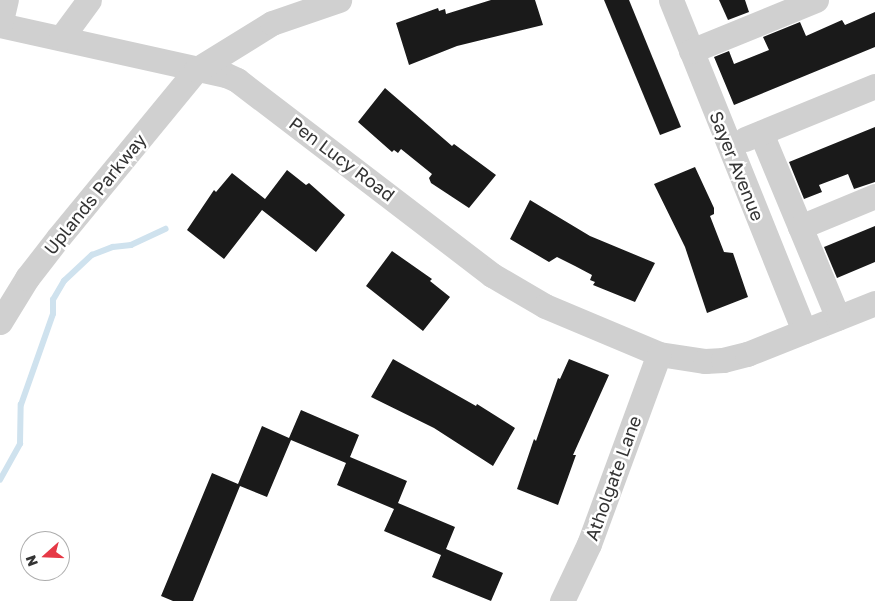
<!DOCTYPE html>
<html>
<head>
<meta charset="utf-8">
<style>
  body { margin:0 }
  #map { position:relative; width:875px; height:601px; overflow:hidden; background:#fff; font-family:"Golos Text",sans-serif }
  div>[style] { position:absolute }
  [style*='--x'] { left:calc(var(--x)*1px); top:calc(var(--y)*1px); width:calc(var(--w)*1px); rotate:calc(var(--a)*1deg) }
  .stream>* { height:5.5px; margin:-2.75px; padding:0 2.75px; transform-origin:2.75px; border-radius:2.75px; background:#cfe2ee }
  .building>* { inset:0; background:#1a1a1a }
  .minor>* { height:25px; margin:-12.5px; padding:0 12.5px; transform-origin:12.5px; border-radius:12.5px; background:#d0d0d0 }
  span { translate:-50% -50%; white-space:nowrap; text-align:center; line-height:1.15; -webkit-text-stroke:5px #fff; paint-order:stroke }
  .street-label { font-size:18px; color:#333 }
  .north { position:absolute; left:20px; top:531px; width:50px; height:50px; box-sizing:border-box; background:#fff; border:1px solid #adadad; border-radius:50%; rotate:250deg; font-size:14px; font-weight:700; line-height:20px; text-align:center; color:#333 }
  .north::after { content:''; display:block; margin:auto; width:18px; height:22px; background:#e63946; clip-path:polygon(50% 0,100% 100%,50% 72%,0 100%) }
</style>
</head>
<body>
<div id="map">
  <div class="stream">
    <div style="--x:0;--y:480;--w:41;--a:-60.9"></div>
    <div style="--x:20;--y:444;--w:39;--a:-89"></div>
    <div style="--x:21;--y:405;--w:96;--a:-70.6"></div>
    <div style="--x:53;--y:314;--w:14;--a:-90"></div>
    <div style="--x:53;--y:300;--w:22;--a:-60"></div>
    <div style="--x:64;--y:281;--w:38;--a:-43"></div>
    <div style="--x:92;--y:255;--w:22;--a:-21"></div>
    <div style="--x:113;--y:247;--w:18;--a:-6"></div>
    <div style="--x:131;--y:245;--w:38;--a:-25"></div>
  </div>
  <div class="building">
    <div style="clip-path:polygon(491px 0,535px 0,543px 25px,457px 46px,409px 65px,396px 23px,438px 8px,439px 11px,445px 9px,446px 14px)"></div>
    <div style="clip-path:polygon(604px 0,629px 0,681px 127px,660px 135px)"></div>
    <div style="clip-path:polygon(719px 0,745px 0,749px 12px,728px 20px)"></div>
    <div style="clip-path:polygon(875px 12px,875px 47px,734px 105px,714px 57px,729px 51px,734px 64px,769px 50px,763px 37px,800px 22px,806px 36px,842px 20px,845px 25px)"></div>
    <div style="clip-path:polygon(385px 88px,452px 146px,454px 144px,496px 175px,469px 208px,431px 183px,429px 178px,432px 174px,401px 149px,398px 153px,394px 150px,392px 152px,358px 122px)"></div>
    <div style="clip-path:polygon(875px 127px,875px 182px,854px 189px,848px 174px,819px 185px,822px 192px,804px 199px,789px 162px)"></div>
    <div style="clip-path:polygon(695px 167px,714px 208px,714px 214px,710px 216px,724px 252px,733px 253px,748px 297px,707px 313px,685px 247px,654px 184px)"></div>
    <div style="clip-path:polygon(287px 170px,306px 185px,309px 183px,345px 215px,316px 252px,262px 210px,224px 259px,187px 230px,214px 190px,216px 192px,232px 173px,265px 199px)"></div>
    <div style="clip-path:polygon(530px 200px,590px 236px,655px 263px,635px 302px,593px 285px,595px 282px,590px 280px,592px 275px,575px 266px,557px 257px,549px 262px,510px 239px)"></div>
    <div style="clip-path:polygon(875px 226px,875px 262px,837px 278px,824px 247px)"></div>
    <div style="clip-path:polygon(392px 251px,432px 279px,430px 281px,450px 297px,423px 331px,366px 286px)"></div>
    <div style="clip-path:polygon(393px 359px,476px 406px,477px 404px,515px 428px,493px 466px,434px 428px,371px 397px)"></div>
    <div style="clip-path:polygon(569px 359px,609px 375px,573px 455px,576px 455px,558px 505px,517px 489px,534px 439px,536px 441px,558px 378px,560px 379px)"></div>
    <div style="clip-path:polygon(301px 410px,359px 435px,350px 457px,407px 481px,398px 503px,455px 527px,446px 549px,503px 573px,491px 601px,432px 577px,441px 555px,384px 531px,394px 509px,337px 485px,346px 463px,291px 440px,267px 497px,240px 486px,193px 601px,173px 601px,161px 596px,212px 473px,238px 484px,262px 426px,289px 438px)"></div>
  </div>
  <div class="minor">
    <div style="--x:671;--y:0;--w:357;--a:68.1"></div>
    <div style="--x:0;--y:25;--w:231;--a:12.5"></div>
    <div style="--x:226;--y:75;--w:12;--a:24"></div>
    <div style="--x:237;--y:80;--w:321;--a:37.4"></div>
    <div style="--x:492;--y:275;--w:61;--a:30.3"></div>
    <div style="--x:545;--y:306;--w:124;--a:22.8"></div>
    <div style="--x:659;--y:354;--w:47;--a:8.7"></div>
    <div style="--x:705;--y:361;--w:18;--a:-3"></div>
    <div style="--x:723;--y:360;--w:25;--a:-14"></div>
    <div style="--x:747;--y:354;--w:138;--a:-21.7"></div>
    <div style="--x:0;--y:25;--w:26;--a:-77"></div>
    <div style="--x:61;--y:38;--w:47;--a:-53.6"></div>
    <div style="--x:691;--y:51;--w:135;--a:-22.2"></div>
    <div style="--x:761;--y:133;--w:200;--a:67.4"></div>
    <div style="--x:745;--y:139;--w:140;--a:-22.2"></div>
    <div style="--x:800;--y:227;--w:81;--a:-22.5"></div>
    <div style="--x:0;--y:322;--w:52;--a:-58.5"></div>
    <div style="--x:27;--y:278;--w:51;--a:-52.2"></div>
    <div style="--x:58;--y:238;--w:217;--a:-50.6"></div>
    <div style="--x:196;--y:70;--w:89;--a:-31.7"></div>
    <div style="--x:272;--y:23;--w:71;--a:-18.9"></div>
    <div style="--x:562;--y:601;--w:63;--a:-64.7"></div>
    <div style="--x:589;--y:544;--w:202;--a:-69.8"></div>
  </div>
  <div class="street-label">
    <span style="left:342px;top:159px;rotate:37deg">Pen Lucy Road</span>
    <span style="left:737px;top:166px;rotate:68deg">Sayer Avenue</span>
    <span style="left:95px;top:194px;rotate:-51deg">Uplands Parkway</span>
    <span style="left:613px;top:478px;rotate:-70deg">Atholgate Lane</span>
  </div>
  <div class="north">N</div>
</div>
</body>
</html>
